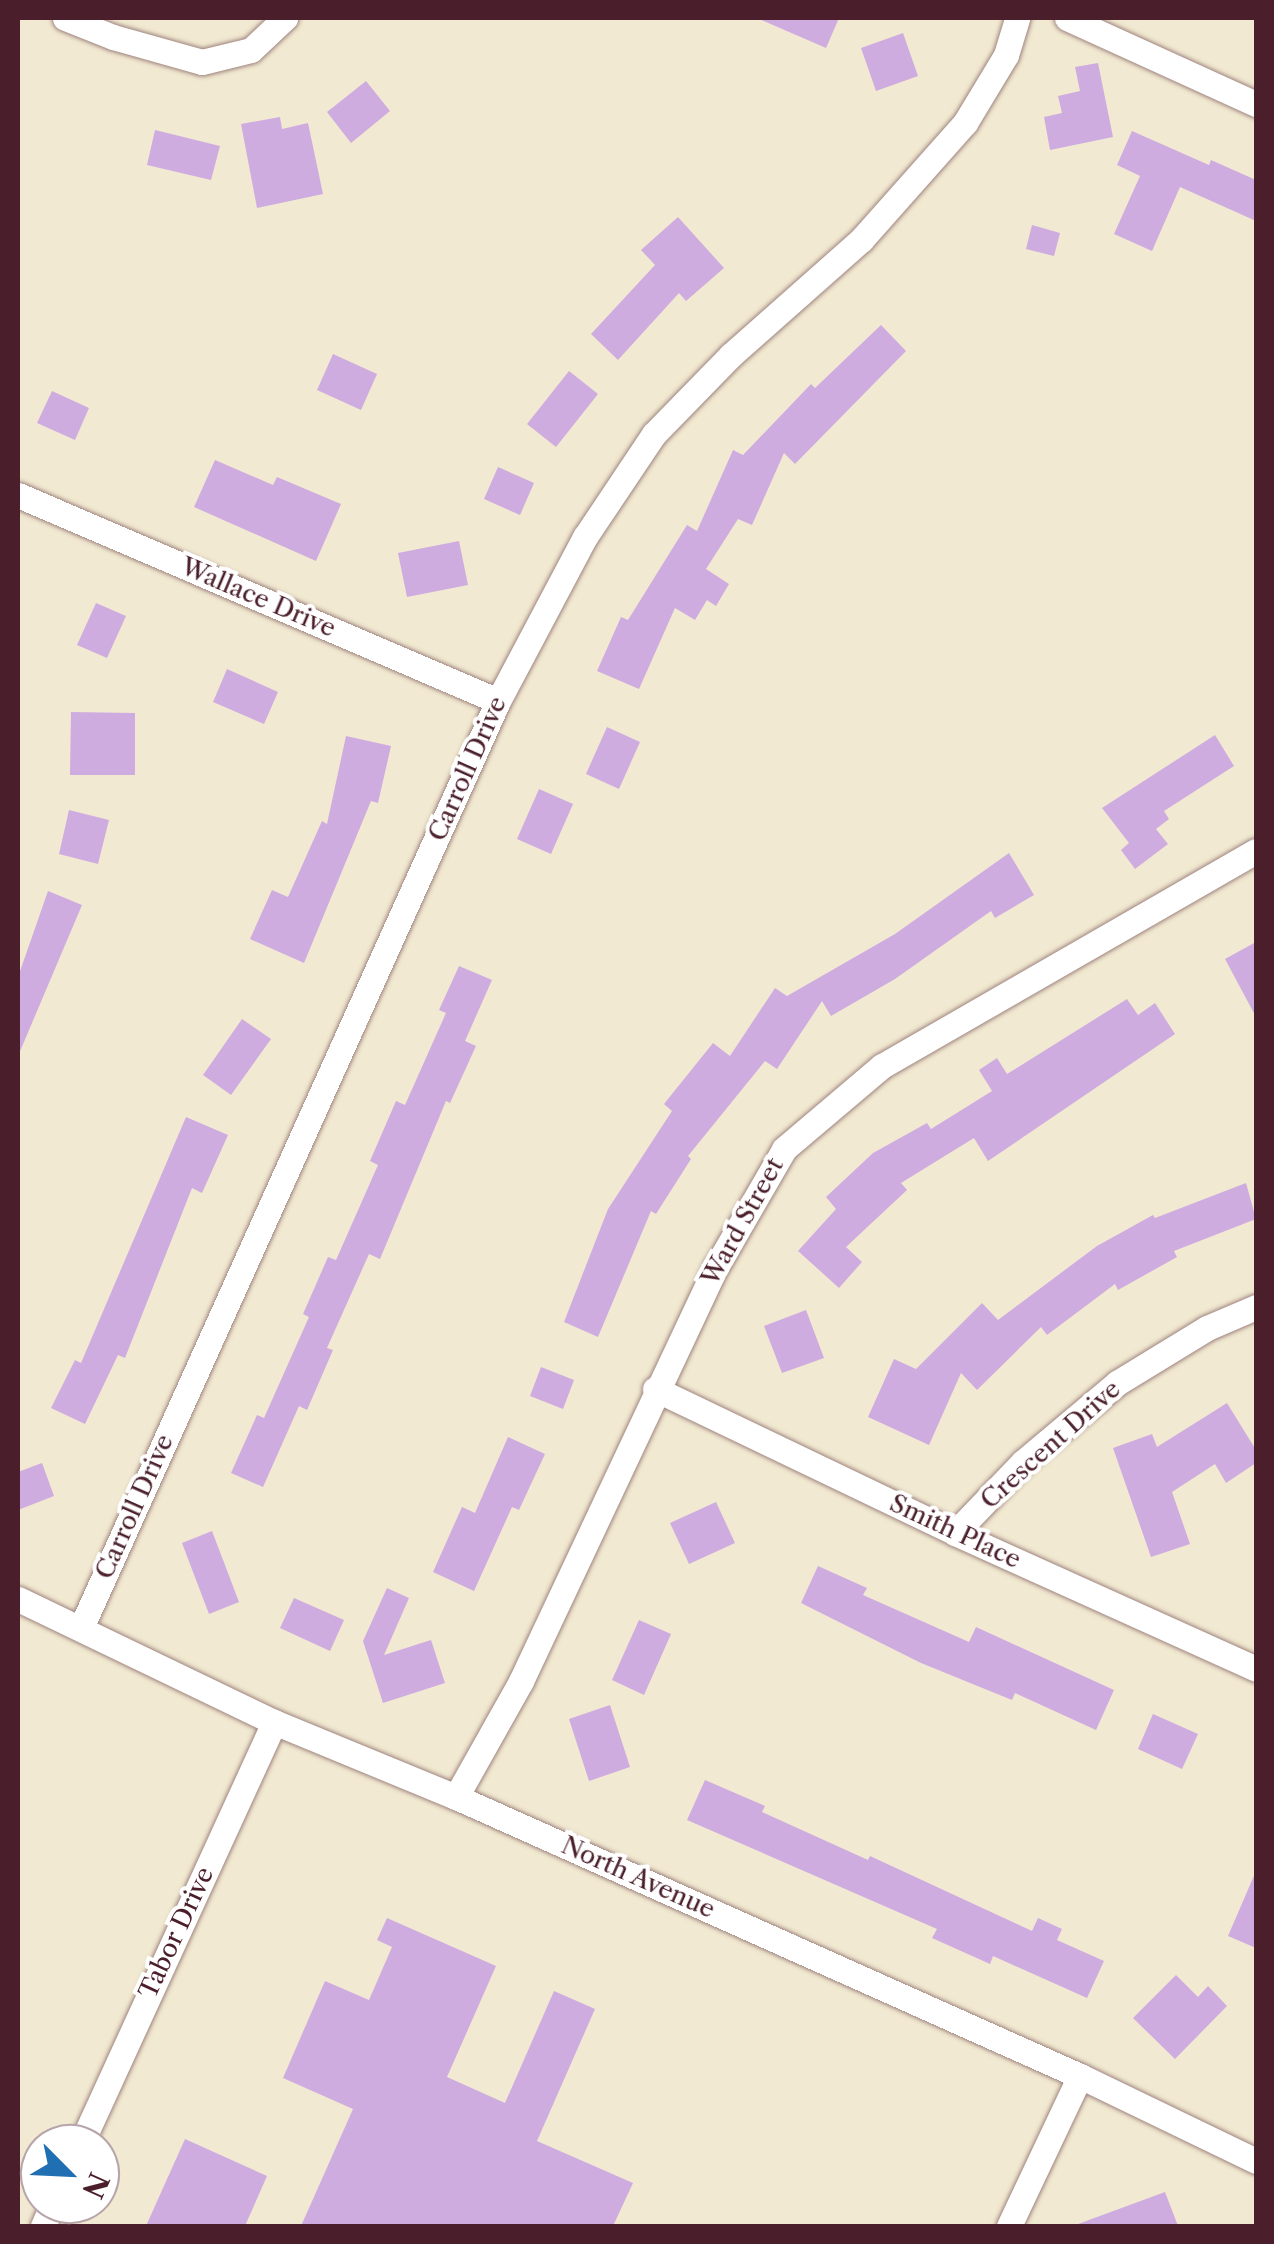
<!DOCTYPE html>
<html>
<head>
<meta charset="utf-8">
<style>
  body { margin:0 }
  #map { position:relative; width:1274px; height:2244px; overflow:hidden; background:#f2e9d2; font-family:"Libre Caslon Text",serif }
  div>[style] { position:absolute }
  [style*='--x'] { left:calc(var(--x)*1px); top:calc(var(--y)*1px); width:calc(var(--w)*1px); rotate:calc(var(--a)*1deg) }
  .building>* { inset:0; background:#ceace0 }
  .roads { filter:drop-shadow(0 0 2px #9e847e) drop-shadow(0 0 2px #9e847e) }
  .minor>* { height:25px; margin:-12.5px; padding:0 12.5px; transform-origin:12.5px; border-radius:12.5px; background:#fff }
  span { translate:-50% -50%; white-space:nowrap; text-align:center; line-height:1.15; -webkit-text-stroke:8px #fff; paint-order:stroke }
  .street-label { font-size:25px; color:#4a1f2b }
  .frame { position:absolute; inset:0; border:20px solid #4a1f2b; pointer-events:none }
  .north { position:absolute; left:20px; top:2124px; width:100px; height:100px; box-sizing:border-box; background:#fff; border:2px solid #b7a5aa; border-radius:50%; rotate:114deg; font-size:28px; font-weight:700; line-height:40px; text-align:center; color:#4a1f2b }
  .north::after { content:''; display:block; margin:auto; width:35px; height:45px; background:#1f6fb2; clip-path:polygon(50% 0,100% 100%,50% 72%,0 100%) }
</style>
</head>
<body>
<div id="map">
  <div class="building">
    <div style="clip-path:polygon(757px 18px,839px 18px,826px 48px)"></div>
    <div style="clip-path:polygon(903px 33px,918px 76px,876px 91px,861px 48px)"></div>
    <div style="clip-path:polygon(1098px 63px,1113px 137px,1050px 150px,1044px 117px,1062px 113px,1058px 96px,1080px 91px,1075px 67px)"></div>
    <div style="clip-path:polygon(366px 81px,390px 111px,351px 143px,327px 112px)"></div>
    <div style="clip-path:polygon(280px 117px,282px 129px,308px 123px,323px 194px,257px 208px,241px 124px)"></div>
    <div style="clip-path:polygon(155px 130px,220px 146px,211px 180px,147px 165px)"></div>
    <div style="clip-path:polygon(1132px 131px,1209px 165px,1211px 160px,1256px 180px,1256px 221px,1180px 187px,1152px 251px,1114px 234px,1140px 176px,1117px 165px)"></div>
    <div style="clip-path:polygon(678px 217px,724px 268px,686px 301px,679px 293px,618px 360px,591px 334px,655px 265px,641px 250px)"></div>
    <div style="clip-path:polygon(1032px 225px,1060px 233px,1054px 256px,1026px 249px)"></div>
    <div style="clip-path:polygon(881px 325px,906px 351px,795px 464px,784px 453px,752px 525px,738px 519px,706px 569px,729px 584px,716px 606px,707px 600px,695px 620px,675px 608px,639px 689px,597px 671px,621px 617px,628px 620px,687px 525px,697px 531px,733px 450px,743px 455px,811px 384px,815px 388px)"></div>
    <div style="clip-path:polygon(333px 354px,377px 374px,361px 410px,317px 390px)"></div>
    <div style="clip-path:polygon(569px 371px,598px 394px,556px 447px,527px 424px)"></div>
    <div style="clip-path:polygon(52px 391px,89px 408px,75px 440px,37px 423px)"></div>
    <div style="clip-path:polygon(215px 460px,273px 485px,277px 477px,341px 504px,316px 561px,194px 507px)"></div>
    <div style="clip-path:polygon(498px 467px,534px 483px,520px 515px,484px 499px)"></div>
    <div style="clip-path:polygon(459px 541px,468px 585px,407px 597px,398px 553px)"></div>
    <div style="clip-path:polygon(96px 603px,126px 616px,107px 658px,77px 645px)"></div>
    <div style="clip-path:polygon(227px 669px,278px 692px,264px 724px,213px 702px)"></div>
    <div style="clip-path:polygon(71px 712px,135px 713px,135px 775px,70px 775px)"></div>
    <div style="clip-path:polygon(607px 727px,640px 742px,619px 789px,586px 774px)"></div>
    <div style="clip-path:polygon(1215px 735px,1234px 766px,1164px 811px,1169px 819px,1156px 829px,1168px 844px,1135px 869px,1121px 850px,1129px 843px,1102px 808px)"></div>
    <div style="clip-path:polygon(346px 736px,391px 746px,378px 803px,371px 801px,304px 963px,250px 939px,272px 890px,288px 897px,322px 821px,327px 824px)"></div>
    <div style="clip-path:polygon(539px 789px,573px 804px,551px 854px,517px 839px)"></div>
    <div style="clip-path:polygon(69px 810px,109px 820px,98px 864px,59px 854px)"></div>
    <div style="clip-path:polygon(1009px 853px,1034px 895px,995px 918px,991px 911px,895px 979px,831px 1016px,822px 1001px,777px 1069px,765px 1061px,688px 1156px,691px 1159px,656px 1214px,651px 1211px,598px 1337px,564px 1322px,608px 1209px,672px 1111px,664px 1104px,713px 1043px,730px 1056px,775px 988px,787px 996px,895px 934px)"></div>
    <div style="clip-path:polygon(48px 891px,82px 905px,18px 1056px,18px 977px)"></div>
    <div style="clip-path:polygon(1256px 942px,1256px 1017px,1225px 959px)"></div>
    <div style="clip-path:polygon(459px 966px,492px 980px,465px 1041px,476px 1046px,450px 1103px,446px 1101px,380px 1259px,369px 1254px,327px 1348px,333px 1350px,307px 1410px,299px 1406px,263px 1487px,231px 1473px,257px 1415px,264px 1418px,309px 1317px,303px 1314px,328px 1257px,336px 1260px,378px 1165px,370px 1161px,396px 1101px,405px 1105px,446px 1013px,439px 1010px)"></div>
    <div style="clip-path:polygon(1127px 999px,1138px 1015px,1155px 1003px,1175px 1034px,988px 1161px,974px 1138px,901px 1183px,907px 1190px,846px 1247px,862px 1262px,839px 1288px,798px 1251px,836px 1209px,826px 1197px,873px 1153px,927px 1123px,931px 1129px,992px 1091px,979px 1070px,997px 1058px,1007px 1074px)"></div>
    <div style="clip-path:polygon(242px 1019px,271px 1039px,231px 1095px,203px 1075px)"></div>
    <div style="clip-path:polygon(186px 1117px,228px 1135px,202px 1193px,192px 1188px,125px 1358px,118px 1355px,85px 1424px,51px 1408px,75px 1360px,81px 1363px)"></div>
    <div style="clip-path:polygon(1246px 1183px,1256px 1219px,1174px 1251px,1177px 1257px,1118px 1290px,1115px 1284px,1047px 1335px,1041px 1327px,977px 1390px,961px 1373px,929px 1445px,868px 1417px,894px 1359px,916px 1369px,982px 1303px,998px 1320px,1097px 1246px,1153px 1215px,1155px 1218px)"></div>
    <div style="clip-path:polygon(806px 1310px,824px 1358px,782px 1373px,764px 1326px)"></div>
    <div style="clip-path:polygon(541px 1367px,574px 1380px,563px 1409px,530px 1396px)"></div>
    <div style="clip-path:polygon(1227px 1403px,1256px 1450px,1256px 1463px,1226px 1483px,1215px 1464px,1172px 1492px,1190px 1544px,1151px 1557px,1113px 1448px,1152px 1434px,1157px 1447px)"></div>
    <div style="clip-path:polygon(508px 1437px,545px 1454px,519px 1510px,512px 1507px,474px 1591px,433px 1572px,462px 1507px,475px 1513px)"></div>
    <div style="clip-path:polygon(42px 1463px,54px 1496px,18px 1510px,18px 1472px)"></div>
    <div style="clip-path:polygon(716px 1502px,735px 1543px,689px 1564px,670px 1523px)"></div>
    <div style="clip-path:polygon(212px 1531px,239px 1602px,209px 1614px,182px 1543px)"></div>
    <div style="clip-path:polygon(818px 1566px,867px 1588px,863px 1595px,969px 1642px,976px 1627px,1114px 1690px,1096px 1730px,1015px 1693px,1012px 1700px,921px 1663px,801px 1603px)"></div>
    <div style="clip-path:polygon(387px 1588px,409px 1598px,384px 1655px,431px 1640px,445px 1683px,383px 1703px,363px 1641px)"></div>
    <div style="clip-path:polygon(294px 1598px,344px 1620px,330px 1651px,280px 1628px)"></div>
    <div style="clip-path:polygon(639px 1620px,671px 1634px,644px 1695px,612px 1680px)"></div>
    <div style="clip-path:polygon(610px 1705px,630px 1767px,589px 1781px,569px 1719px)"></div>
    <div style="clip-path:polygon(1153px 1714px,1198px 1734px,1182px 1769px,1138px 1749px)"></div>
    <div style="clip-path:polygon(705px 1780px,765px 1806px,762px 1812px,868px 1860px,870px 1856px,1032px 1931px,1038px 1918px,1062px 1929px,1057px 1940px,1104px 1961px,1087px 1998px,993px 1956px,990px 1964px,932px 1938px,937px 1929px,687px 1820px)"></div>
    <div style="clip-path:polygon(1256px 1871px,1256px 1948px,1228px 1936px)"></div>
    <div style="clip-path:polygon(387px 1918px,496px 1966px,447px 2077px,505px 2103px,554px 1991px,595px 2009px,537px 2141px,633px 2183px,613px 2226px,301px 2226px,353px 2109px,283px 2078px,325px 1981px,369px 2000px,392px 1947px,377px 1940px)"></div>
    <div style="clip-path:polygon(1176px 1975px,1198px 1997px,1208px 1986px,1227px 2006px,1175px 2059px,1133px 2018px)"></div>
    <div style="clip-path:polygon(185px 2139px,267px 2176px,245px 2226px,146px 2226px)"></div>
    <div style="clip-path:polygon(1165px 2192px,1178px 2226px,1079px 2226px,1078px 2224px)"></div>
  </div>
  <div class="roads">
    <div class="minor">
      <div style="--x:65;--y:18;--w:52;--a:21.6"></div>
      <div style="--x:113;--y:37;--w:92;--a:15.7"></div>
      <div style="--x:202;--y:62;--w:50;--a:-13.8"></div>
      <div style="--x:251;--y:50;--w:47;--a:-43.3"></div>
      <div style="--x:1067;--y:18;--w:208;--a:24.5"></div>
      <div style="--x:18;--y:495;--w:522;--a:23.23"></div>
      <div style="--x:655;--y:1389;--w:333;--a:25.6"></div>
      <div style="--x:955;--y:1533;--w:330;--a:24.3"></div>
      <div style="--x:955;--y:1533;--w:98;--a:-46.2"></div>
      <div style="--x:1023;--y:1462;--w:123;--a:-40"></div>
      <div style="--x:1117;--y:1383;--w:105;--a:-31.4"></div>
      <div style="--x:1207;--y:1328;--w:53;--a:-23.2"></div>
      <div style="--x:18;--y:1599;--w:284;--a:25.7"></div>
      <div style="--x:274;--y:1722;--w:197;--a:22.4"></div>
      <div style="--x:456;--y:1797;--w:684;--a:24.09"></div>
      <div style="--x:1080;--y:2076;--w:195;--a:25.8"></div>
      <div style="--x:81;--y:1628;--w:1016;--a:-65.78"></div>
      <div style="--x:498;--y:701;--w:186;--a:-62.1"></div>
      <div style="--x:585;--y:537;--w:124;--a:-56.2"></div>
      <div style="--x:654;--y:434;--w:110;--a:-45.7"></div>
      <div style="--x:731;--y:355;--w:174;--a:-41.5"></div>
      <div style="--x:861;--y:240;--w:157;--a:-48.4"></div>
      <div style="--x:965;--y:123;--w:79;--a:-58.9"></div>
      <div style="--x:1006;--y:55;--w:39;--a:-73"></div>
      <div style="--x:456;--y:1797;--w:133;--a:-60.7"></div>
      <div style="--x:521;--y:1681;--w:458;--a:-64.8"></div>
      <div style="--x:716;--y:1267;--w:136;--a:-60"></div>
      <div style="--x:784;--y:1149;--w:128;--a:-40.3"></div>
      <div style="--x:882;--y:1066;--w:431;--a:-29.9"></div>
      <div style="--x:81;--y:2144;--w:464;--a:-65.4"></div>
      <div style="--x:43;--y:2226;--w:24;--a:-66"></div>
      <div style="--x:1009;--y:2226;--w:166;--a:-64.7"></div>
    </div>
  </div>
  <div class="street-label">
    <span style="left:258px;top:598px;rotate:23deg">Wallace Drive</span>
    <span style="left:468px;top:769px;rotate:-66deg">Carroll Drive</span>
    <span style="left:743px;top:1222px;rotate:-61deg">Ward Street</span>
    <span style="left:1051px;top:1445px;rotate:-42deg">Crescent Drive</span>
    <span style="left:135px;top:1507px;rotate:-66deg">Carroll Drive</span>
    <span style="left:955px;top:1532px;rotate:25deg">Smith Place</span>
    <span style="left:638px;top:1878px;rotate:24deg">North Avenue</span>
    <span style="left:177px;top:1933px;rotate:-65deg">Tabor Drive</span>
  </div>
  <div class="frame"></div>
  <div class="north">N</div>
</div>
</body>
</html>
